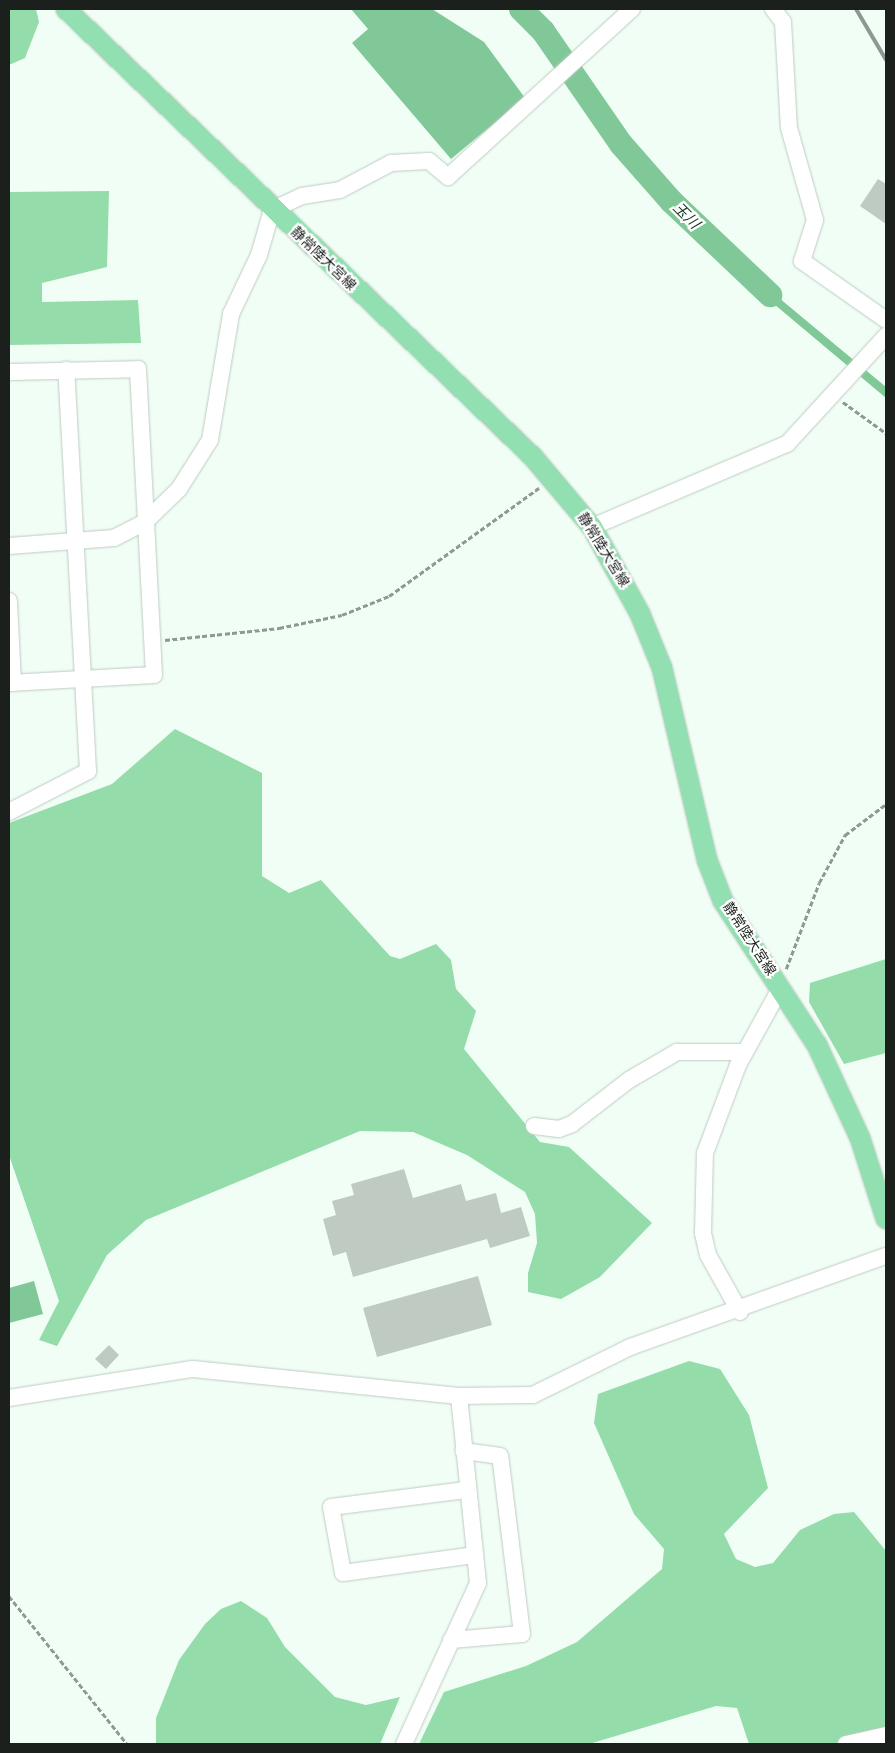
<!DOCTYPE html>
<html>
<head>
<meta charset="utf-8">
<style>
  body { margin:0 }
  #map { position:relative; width:895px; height:1753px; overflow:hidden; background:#f1fef5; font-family:Signika,"Noto Sans JP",sans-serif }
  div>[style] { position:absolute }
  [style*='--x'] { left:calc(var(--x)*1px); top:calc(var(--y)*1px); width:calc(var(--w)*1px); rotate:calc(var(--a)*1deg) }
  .forest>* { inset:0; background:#94dcaa }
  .water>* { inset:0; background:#80c897 }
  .river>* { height:24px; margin:-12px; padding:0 12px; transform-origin:12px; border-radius:12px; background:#80c897 }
  .building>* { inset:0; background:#bfcbc2 }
  .path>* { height:2.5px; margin-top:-1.25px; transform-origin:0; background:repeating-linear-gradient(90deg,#8f9891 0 5px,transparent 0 7.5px) }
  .roads { filter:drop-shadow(0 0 1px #bfcbc2) drop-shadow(0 0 1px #bfcbc2) }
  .minor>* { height:16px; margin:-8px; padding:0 8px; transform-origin:8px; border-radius:8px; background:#fff }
  .major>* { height:20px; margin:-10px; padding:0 10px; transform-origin:10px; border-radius:10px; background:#92e0b2 }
  .rail>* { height:4px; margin:-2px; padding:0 2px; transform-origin:2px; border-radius:2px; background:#8e9791 }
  span { translate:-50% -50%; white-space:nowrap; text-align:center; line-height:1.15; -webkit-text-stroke:4.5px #fff; paint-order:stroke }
  .street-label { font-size:14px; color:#1c201d }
  .water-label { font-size:15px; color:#13331f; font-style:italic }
  .frame { position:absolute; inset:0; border:10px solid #1c201d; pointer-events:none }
</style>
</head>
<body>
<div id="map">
  <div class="forest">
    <div style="clip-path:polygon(9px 9px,36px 9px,39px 22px,25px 58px,9px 65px)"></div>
    <div style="clip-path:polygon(109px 191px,107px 267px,42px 283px,42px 302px,138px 300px,141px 343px,9px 345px,9px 192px)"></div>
    <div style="clip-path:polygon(175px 729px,262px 773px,262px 876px,289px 893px,321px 880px,390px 956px,400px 959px,436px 944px,451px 960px,456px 989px,476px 1011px,464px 1049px,540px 1142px,569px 1147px,652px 1223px,600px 1277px,561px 1299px,528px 1292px,528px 1273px,537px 1243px,535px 1214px,525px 1192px,467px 1155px,413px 1132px,360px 1131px,146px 1220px,107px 1255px,57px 1346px,39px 1340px,59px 1301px,9px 1155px,9px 823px,112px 784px)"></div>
    <div style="clip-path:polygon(886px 959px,886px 1053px,844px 1064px,809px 1002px,810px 983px)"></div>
    <div style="clip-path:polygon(689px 1361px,720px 1369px,749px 1415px,768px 1488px,724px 1534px,736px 1559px,755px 1567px,773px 1563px,800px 1530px,834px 1514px,854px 1512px,886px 1551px,886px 1744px,749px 1744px,737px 1708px,716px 1706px,589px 1744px,419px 1744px,444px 1692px,526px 1666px,577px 1642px,662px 1569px,664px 1549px,634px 1514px,594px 1423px,598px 1394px)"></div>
    <div style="clip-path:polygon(241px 1601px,267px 1618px,285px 1647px,335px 1697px,366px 1705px,400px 1697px,380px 1744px,156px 1744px,156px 1718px,179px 1660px,205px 1624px,221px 1609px)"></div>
  </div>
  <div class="water">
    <div style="clip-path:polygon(351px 9px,432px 9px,484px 42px,525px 98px,451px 159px,352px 43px,368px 29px)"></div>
    <div style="clip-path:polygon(748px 272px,886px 387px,886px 398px,743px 278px)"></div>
    <div style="clip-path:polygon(34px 1281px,43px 1314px,9px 1323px,9px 1288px)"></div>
  </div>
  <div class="river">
    <div style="--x:521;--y:9;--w:31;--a:45"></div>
    <div style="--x:543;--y:31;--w:137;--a:55.4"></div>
    <div style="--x:621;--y:144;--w:76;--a:48.7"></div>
    <div style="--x:671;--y:201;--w:137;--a:43.5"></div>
  </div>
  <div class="building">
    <div style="clip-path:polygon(878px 179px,886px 184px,886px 224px,860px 206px)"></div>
    <div style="clip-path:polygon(404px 1169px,413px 1198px,461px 1184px,466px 1201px,496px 1193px,501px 1213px,521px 1207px,530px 1236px,490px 1248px,487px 1239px,353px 1277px,346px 1252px,333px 1256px,323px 1219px,336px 1215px,332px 1201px,354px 1195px,351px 1184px)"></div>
    <div style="clip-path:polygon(478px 1276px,492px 1325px,377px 1357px,363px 1308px)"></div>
    <div style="clip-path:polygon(109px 1345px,119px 1355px,106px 1369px,95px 1359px)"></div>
  </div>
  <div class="path">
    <div style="--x:843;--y:402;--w:53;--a:35.8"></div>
    <div style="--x:165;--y:640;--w:115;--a:-6"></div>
    <div style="--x:279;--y:628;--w:64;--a:-11.7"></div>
    <div style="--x:342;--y:615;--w:51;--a:-22"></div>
    <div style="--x:389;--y:596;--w:185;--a:-35.8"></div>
    <div style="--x:786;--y:969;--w:92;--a:-69"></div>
    <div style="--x:819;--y:883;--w:55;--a:-61.6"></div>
    <div style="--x:845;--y:835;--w:51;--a:-37.1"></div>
    <div style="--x:9;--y:1596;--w:189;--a:51.4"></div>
  </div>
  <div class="roads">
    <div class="minor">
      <div style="--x:773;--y:9;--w:16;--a:52"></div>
      <div style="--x:783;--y:22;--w:106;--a:86.8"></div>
      <div style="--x:789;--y:128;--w:96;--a:74.2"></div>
      <div style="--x:815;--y:220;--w:43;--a:107.6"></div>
      <div style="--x:802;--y:261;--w:103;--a:35.1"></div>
      <div style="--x:9;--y:372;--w:129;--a:-1.3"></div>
      <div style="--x:138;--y:369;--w:306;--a:87"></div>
      <div style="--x:154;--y:675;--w:145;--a:176.8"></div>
      <div style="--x:592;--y:527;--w:212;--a:-23.1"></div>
      <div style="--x:787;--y:444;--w:147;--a:-47.5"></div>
      <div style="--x:9;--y:546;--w:105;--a:-4.4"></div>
      <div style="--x:114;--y:538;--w:35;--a:-27"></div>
      <div style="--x:145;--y:522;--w:47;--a:-44.1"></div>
      <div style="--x:179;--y:489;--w:58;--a:-57.7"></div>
      <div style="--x:210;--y:440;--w:128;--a:-80.5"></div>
      <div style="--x:231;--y:314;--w:65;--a:-64.6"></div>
      <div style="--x:259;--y:255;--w:47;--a:-73.9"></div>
      <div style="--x:272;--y:210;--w:33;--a:-25"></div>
      <div style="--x:302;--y:196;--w:38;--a:-9"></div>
      <div style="--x:340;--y:190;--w:58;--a:-27.9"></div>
      <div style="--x:391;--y:163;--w:38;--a:-3"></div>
      <div style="--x:429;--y:161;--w:25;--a:40"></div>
      <div style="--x:448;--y:177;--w:249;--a:-42.4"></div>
      <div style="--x:9;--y:601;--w:82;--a:87.2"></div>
      <div style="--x:9;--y:812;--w:89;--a:-27.4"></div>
      <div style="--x:88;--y:771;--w:402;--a:-93.1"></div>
      <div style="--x:534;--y:1126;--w:25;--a:7"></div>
      <div style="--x:559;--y:1129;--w:14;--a:-21"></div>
      <div style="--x:572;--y:1124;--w:72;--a:-37.7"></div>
      <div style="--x:629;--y:1080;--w:56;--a:-30.3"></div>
      <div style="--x:677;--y:1052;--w:67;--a:0"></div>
      <div style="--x:740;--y:1312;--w:65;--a:-119.3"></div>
      <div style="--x:708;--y:1255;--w:23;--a:-103"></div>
      <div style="--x:703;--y:1233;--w:80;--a:-88.6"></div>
      <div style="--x:705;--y:1153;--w:94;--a:-69.4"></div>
      <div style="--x:738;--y:1065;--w:89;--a:-61.1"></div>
      <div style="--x:9;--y:1398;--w:186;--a:-9"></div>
      <div style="--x:193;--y:1369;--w:267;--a:5.8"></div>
      <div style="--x:459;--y:1396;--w:74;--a:-0.8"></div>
      <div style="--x:533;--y:1395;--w:108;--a:-26.3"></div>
      <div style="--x:630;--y:1347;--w:272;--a:-19.6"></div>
      <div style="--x:466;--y:1490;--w:136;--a:172.8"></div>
      <div style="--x:331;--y:1507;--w:67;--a:79.7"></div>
      <div style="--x:343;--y:1573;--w:132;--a:-7.8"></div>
      <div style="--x:451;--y:1640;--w:71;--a:-4.8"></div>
      <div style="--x:522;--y:1634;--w:179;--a:-97"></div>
      <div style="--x:500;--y:1456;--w:37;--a:-172"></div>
      <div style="--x:404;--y:1744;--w:177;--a:-65.3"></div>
      <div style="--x:478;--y:1583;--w:188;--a:-95.8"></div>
      <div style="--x:846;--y:1744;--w:41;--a:-12.7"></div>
    </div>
    <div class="major">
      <div style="--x:66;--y:9;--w:647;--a:43.81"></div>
      <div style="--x:533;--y:457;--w:92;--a:49.9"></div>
      <div style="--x:592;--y:527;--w:99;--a:61.1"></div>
      <div style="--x:640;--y:614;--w:58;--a:67.8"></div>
      <div style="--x:662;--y:668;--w:197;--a:76.8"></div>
      <div style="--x:707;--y:860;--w:44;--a:68.7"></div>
      <div style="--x:723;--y:901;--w:172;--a:56.9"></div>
      <div style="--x:817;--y:1045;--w:102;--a:65.2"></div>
      <div style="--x:860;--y:1138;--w:85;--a:72.2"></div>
    </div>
  </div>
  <div class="rail">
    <div style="--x:856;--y:9;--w:59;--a:59.5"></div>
  </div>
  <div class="street-label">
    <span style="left:323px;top:259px;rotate:44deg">静常陸大宮線</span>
    <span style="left:603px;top:550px;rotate:58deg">静常陸大宮線</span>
    <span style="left:749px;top:939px;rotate:57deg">静常陸大宮線</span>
  </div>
  <div class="water-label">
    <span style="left:686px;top:216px;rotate:45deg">玉川</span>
  </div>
  <div class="frame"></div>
</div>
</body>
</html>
